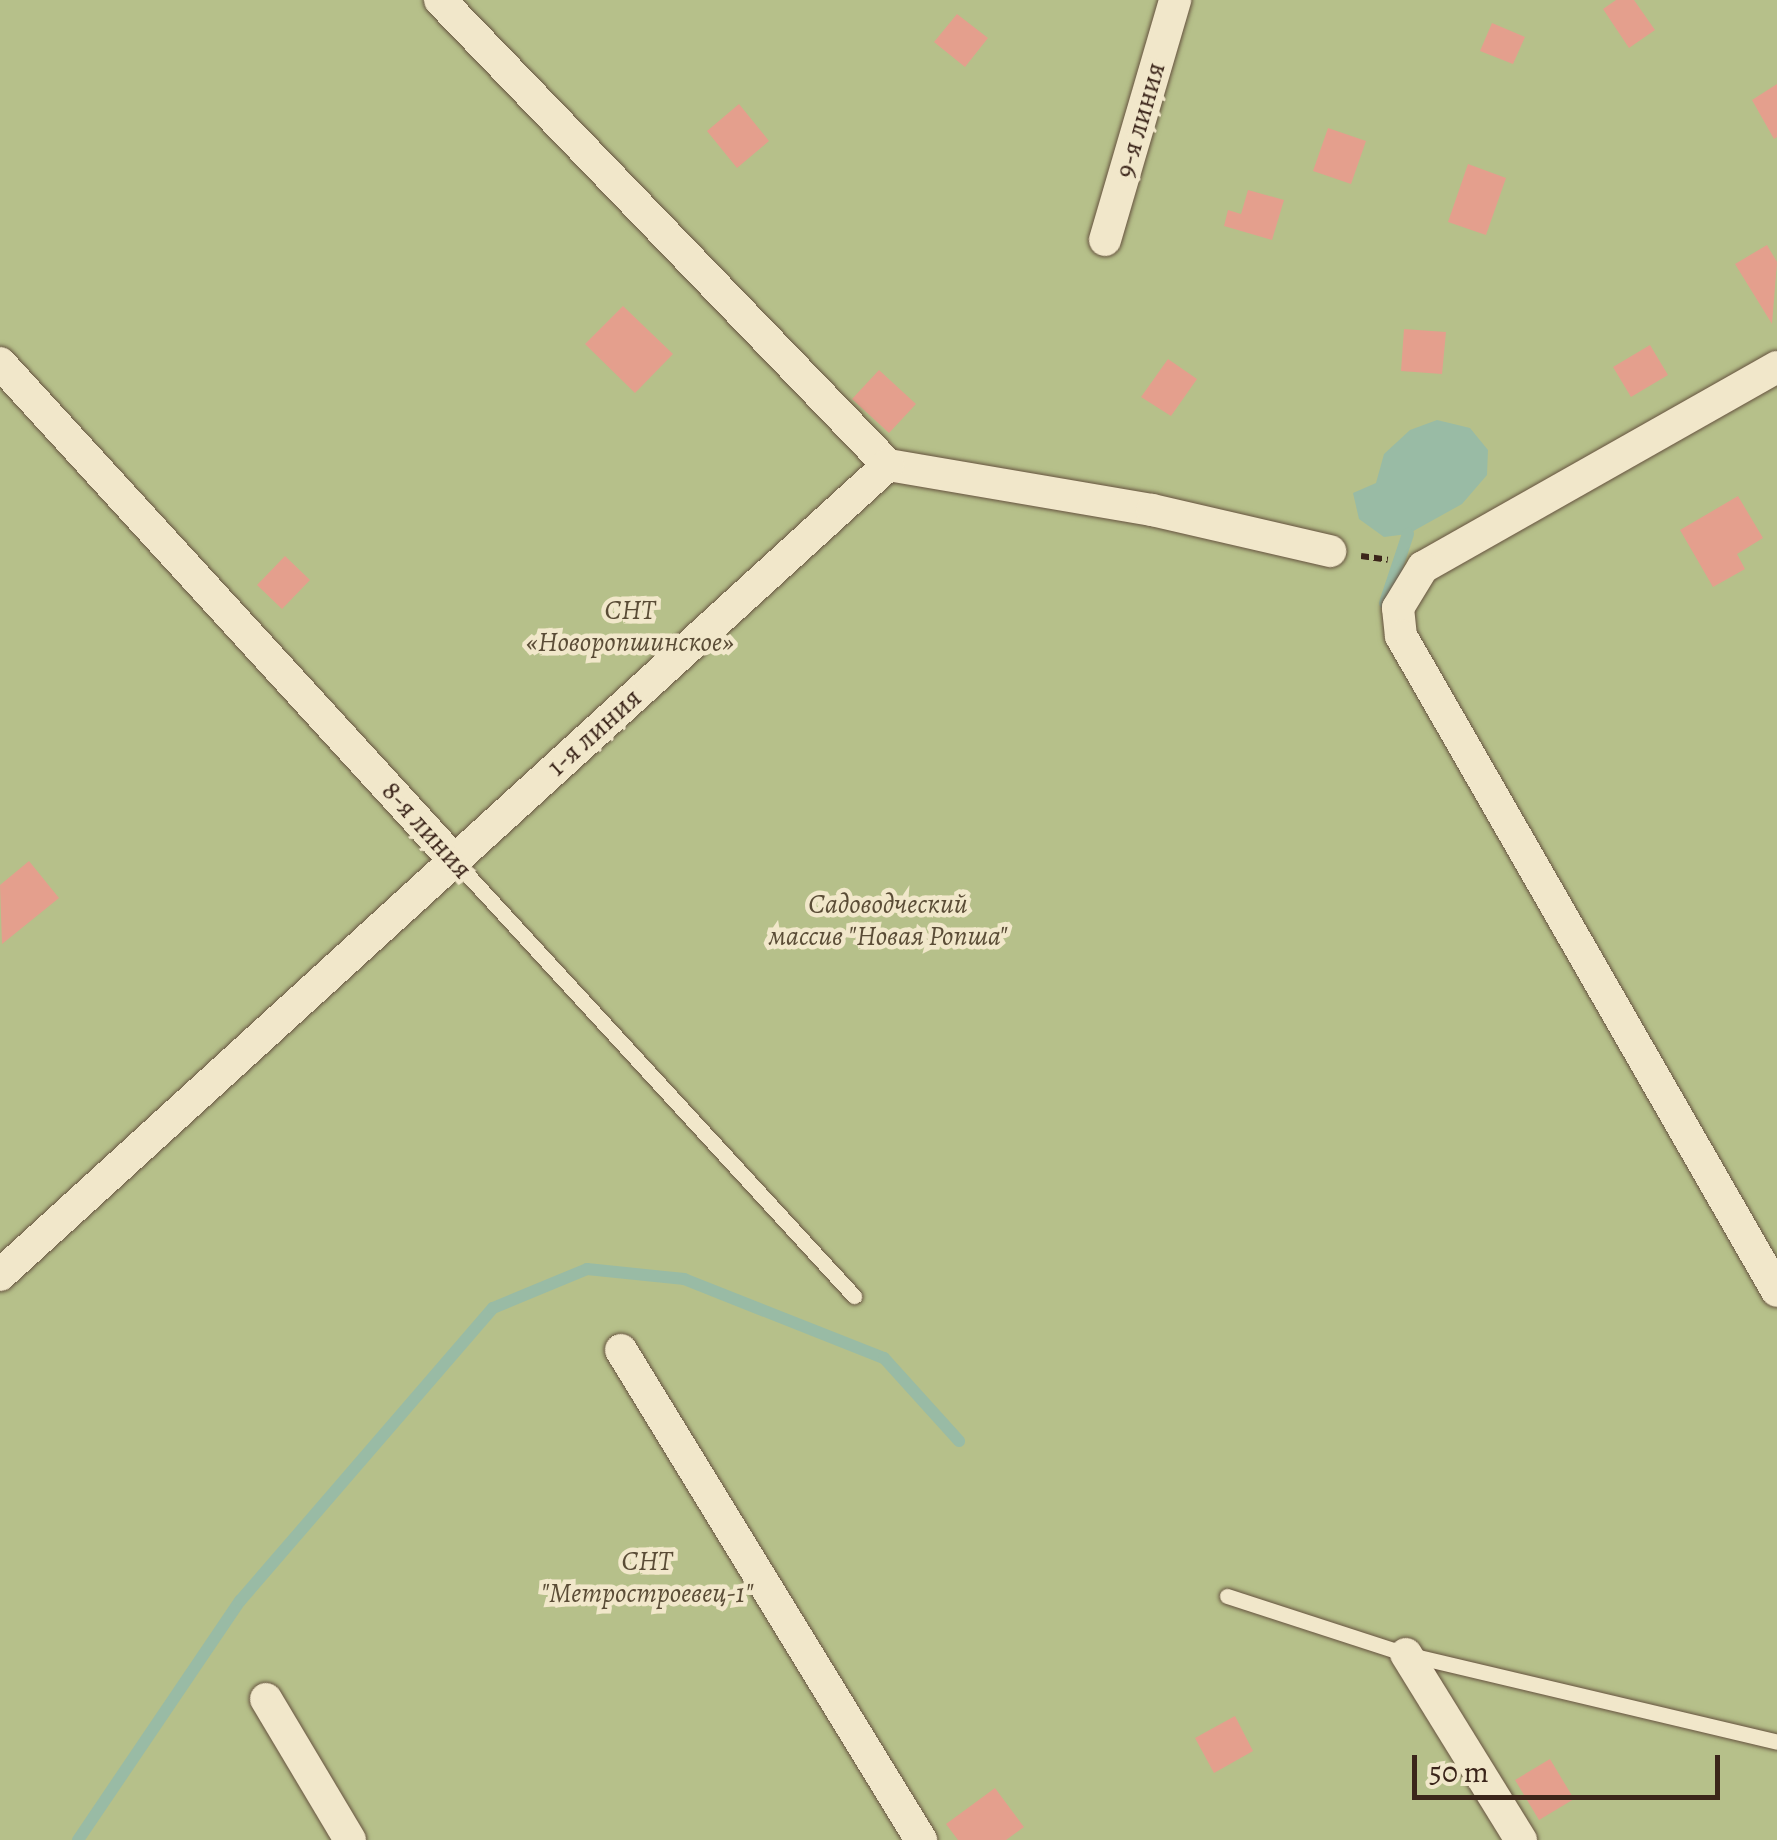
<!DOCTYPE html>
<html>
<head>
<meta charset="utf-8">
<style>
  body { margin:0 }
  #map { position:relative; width:1777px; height:1840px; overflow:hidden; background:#e9daad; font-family:Alegreya,serif }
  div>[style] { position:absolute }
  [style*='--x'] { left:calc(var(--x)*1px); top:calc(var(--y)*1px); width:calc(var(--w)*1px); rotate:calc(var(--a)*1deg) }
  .green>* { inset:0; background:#b6c08a }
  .water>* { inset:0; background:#99bba5 }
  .stream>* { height:12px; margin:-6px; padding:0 6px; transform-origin:6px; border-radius:6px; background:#99bba5 }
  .building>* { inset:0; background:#e49f8d }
  .path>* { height:6px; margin-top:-3px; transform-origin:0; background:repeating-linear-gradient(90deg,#3b251a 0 8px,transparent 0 13px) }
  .roads { filter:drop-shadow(0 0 2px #66523f) drop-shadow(0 0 2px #66523f) }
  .lane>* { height:15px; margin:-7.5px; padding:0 7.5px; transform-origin:7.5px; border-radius:7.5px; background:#f1e7ca }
  .street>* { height:32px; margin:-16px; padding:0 16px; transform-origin:16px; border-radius:16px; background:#f1e7ca }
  span { translate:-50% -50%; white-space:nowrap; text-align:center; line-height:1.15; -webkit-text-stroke:9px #f1e7ca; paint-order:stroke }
  .street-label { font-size:28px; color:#3b251a }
  .park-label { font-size:28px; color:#5a4c36; font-style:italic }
  .scale { position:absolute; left:1412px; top:1755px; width:308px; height:45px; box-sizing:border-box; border:5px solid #3b251a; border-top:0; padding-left:12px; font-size:30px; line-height:35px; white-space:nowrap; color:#3b251a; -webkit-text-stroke:8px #f1e7ca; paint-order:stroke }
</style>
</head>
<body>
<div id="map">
  <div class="green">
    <div style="clip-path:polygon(0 0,1777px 0,1777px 1840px,0 1840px)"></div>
  </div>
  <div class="water">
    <div style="clip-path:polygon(1437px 420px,1470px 428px,1488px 450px,1487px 475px,1462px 504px,1408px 534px,1384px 537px,1359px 519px,1353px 493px,1376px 483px,1384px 454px,1410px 430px)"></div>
  </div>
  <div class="stream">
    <div style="--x:1385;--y:603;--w:73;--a:-71.6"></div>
    <div style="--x:78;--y:1840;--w:289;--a:-55.9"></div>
    <div style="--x:240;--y:1601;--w:387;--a:-49.2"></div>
    <div style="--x:493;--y:1308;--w:102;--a:-22.5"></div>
    <div style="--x:587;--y:1269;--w:98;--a:5.9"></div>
    <div style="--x:684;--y:1279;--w:215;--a:21.6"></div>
    <div style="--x:884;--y:1358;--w:112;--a:47.9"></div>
  </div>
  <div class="building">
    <div style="clip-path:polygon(1616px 0,1634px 0,1655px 30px,1629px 48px,1603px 9px)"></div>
    <div style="clip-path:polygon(957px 14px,988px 38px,965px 67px,934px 42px)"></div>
    <div style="clip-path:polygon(1492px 23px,1525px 37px,1513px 64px,1480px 51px)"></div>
    <div style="clip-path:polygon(1777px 84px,1777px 137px,1774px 139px,1752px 100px)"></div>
    <div style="clip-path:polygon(739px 104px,769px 141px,737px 168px,707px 131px)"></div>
    <div style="clip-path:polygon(1328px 128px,1366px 141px,1351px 184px,1313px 171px)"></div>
    <div style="clip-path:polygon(1468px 164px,1506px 178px,1486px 235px,1448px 222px)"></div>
    <div style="clip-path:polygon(1248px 190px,1284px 200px,1272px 240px,1224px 226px,1228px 210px,1241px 214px)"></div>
    <div style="clip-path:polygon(1767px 245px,1777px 262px,1772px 324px,1735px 264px)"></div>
    <div style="clip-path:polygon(623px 306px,673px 354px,635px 393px,585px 344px)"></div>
    <div style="clip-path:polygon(1404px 329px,1446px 332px,1442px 374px,1401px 371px)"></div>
    <div style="clip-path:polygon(1650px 345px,1668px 375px,1631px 397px,1613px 367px)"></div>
    <div style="clip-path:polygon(1168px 359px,1197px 379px,1171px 416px,1141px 397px)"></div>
    <div style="clip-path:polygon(879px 370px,916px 404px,889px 433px,852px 399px)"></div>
    <div style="clip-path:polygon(1738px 496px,1763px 538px,1737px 554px,1745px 569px,1713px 587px,1680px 530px)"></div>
    <div style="clip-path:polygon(285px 556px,310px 580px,282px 609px,257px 585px)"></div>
    <div style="clip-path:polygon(29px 861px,59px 898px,2px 944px,0 885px)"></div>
    <div style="clip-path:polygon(1235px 1716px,1253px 1751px,1214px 1773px,1195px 1738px)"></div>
    <div style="clip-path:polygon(1550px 1759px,1574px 1799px,1539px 1820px,1515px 1780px)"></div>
    <div style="clip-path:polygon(995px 1788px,1024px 1827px,1006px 1840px,958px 1840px,946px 1824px)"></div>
  </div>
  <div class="path">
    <div style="--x:1361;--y:556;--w:27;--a:8"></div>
  </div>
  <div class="roads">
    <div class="lane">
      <div style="--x:454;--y:860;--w:592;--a:47.47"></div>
      <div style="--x:1227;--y:1596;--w:188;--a:18"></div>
      <div style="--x:1406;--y:1654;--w:381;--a:13.3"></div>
    </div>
    <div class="street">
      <div style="--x:440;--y:0;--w:646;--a:46.07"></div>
      <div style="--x:1105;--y:240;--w:250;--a:-73.7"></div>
      <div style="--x:0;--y:363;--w:673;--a:47.59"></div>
      <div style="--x:1777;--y:367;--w:407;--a:150.5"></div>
      <div style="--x:1423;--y:567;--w:48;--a:121.4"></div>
      <div style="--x:1398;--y:608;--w:28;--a:84"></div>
      <div style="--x:1401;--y:636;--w:755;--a:60.14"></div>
      <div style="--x:888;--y:465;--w:268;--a:9.7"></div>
      <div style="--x:1152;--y:510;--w:183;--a:13"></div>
      <div style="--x:0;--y:1275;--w:1202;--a:-42.37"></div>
      <div style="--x:621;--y:1350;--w:575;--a:58.52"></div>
      <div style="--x:1406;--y:1654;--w:219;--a:58.3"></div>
      <div style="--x:266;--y:1699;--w:164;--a:59.2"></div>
    </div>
  </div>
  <div class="street-label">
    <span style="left:1140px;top:120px;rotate:-74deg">9-я линия</span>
    <span style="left:594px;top:732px;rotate:-42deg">1-я линия</span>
    <span style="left:427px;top:830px;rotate:48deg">8-я линия</span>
  </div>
  <div class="park-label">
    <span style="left:630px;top:626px">СНТ<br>«Новоропшинское»</span>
    <span style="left:888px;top:920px">Садоводческий<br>массив "Новая Ропша"</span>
    <span style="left:647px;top:1577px">СНТ<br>"Метростроевец-1"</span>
  </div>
  <div class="scale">50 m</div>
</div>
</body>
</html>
